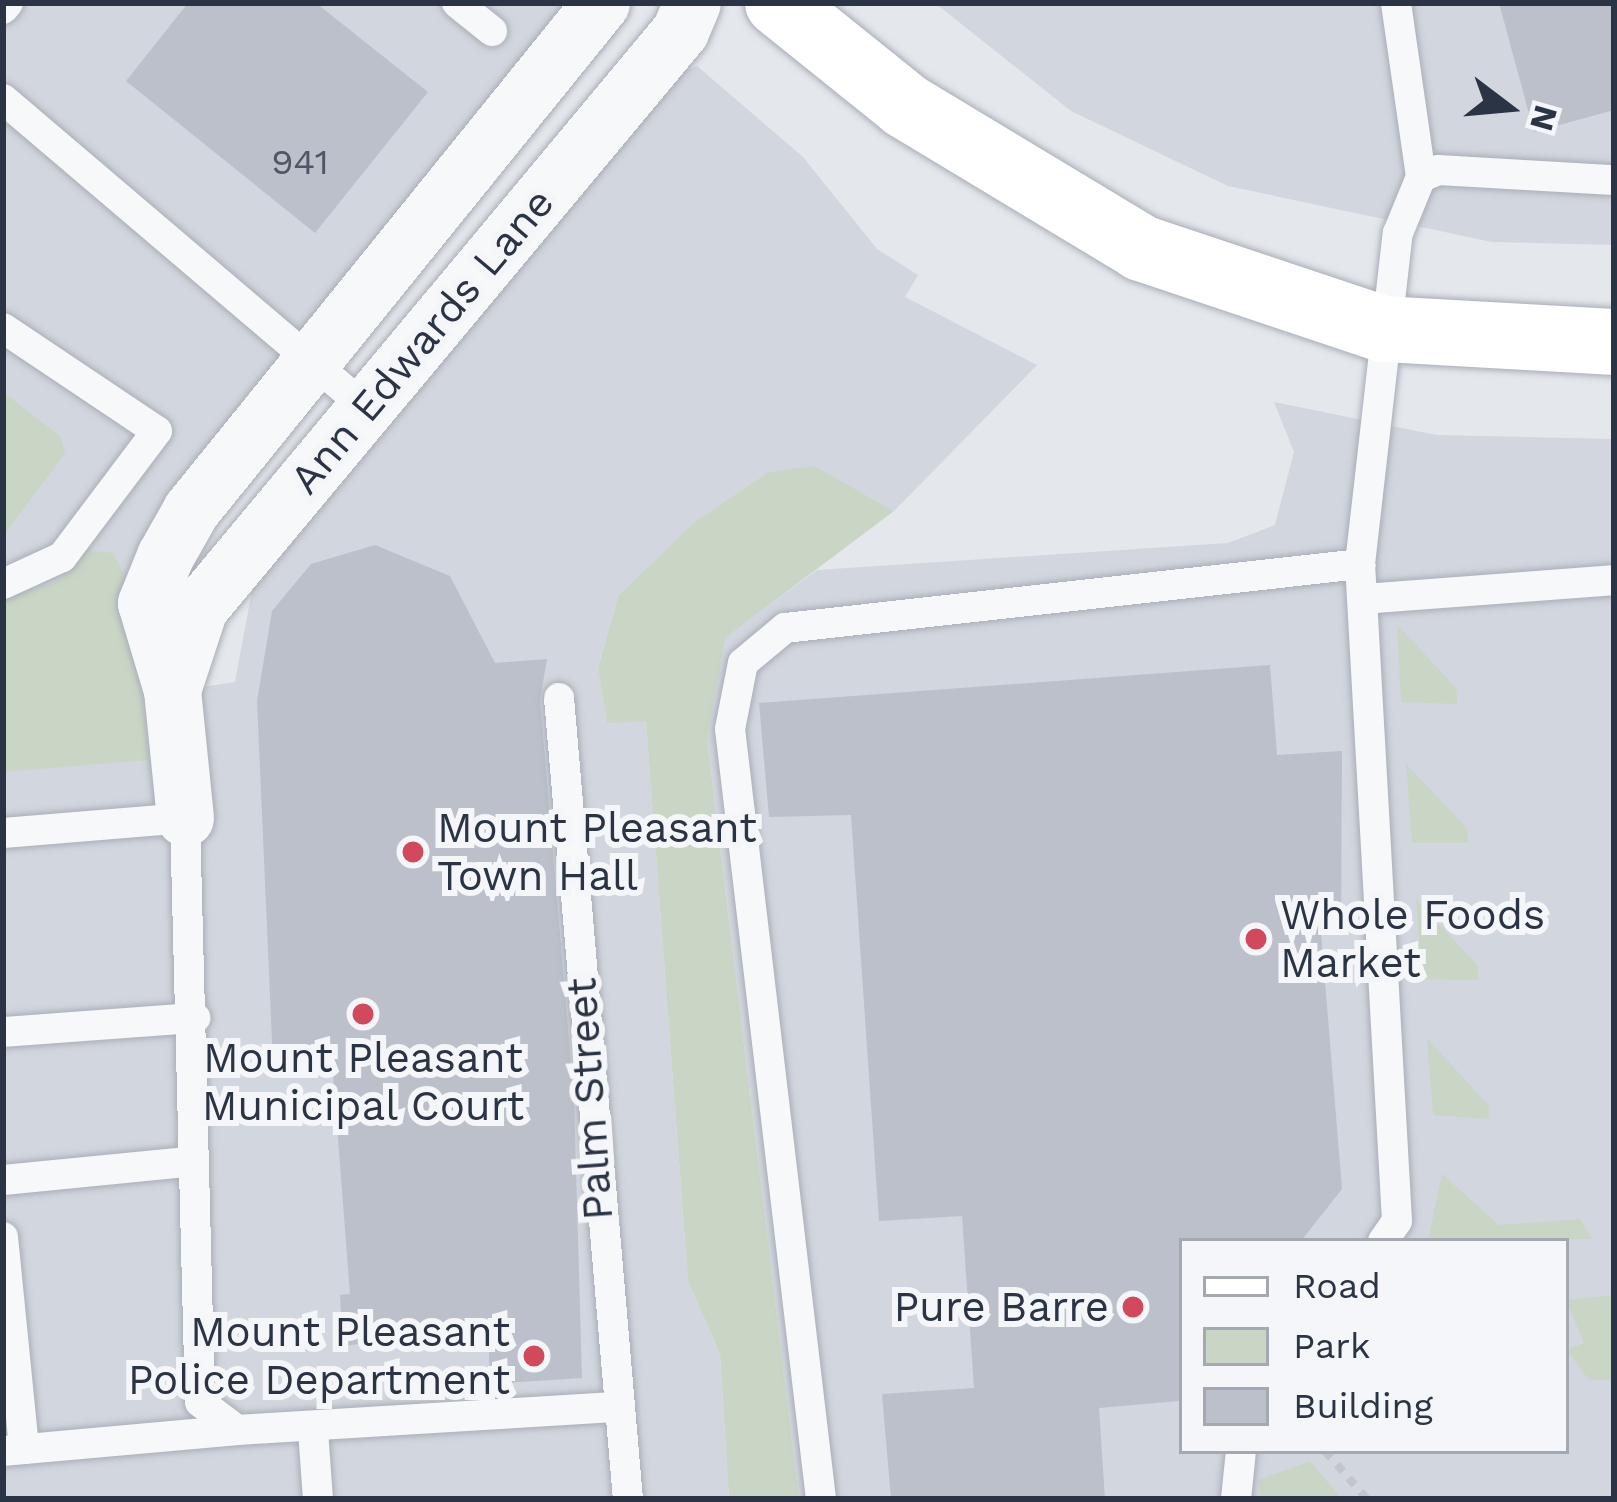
<!DOCTYPE html>
<html>
<head>
<meta charset="utf-8">
<style>
  body { margin:0 }
  #map { position:relative; width:1617px; height:1502px; overflow:hidden; background:#e4e7ec; font-family:"Work Sans",sans-serif }
  div>[style] { position:absolute }
  [style*='--x'] { left:calc(var(--x)*1px); top:calc(var(--y)*1px); width:calc(var(--w)*1px); rotate:calc(var(--a)*1deg) }
  .built>* { inset:0; background:#d2d6de }
  .green>* { inset:0; background:#c9d6c5 }
  .building>* { inset:0; background:#bbc0ca }
  .path>* { height:8px; margin-top:-4px; transform-origin:0; background:repeating-linear-gradient(90deg,#c2c5cb 0 9px,transparent 0 18px) }
  .roads { filter:drop-shadow(0 0 3px #a9aeb7) drop-shadow(0 0 3px #a9aeb7) }
  .lane>* { height:30px; margin:-15px; padding:0 15px; transform-origin:15px; border-radius:15px; background:#f7f8fa }
  .street>* { height:57px; margin:-28.5px; padding:0 28.5px; transform-origin:28.5px; border-radius:28.5px; background:#f7f8fa }
  .secondary>* { height:66px; margin:-33px; padding:0 33px; transform-origin:33px; border-radius:33px; background:#fff }
  .dots>* { width:33px; height:33px; translate:-50% -50%; box-sizing:border-box; border:6px solid #f4f6f9; border-radius:50% }
  span { translate:-50% -50%; white-space:nowrap; text-align:center; line-height:1.15; -webkit-text-stroke:12px #f4f6f9; paint-order:stroke }
  .number-label { font-size:36px; color:#4f5766 }
  .number-label span { -webkit-text-stroke-width:0 }
  .street-label { font-size:42px; color:#2b3445 }
  .poi-label { font-size:42px; color:#2b3445 }
  .left { translate:0 -50%; text-align:left }
  .right { translate:-100% -50%; text-align:right }
  .frame { position:absolute; inset:0; border:6px solid #2b3445; pointer-events:none }
  .legend { position:absolute; left:1179px; top:1238px; width:390px; height:216px; box-sizing:border-box; background:#f4f6f9; border:3px solid #a4a8b1; margin:0; padding:15px 21px; list-style:none; font-size:36px; color:#2b3445 }
  .legend li { display:flex; align-items:center; gap:24px; height:60px }
  .legend b { width:60px; border:3px solid #a4a8b1 }
  .north { position:absolute; left:1449px; top:48px; width:120px; height:120px; -webkit-text-stroke:9px #f4f6f9; paint-order:stroke; rotate:106deg; font-size:33px; font-weight:700; line-height:48px; text-align:center; color:#2b3445 }
  .north::after { content:''; display:block; margin:auto; width:42px; height:54px; background:#2b3445; clip-path:polygon(50% 0,100% 100%,50% 72%,0 100%) }
</style>
</head>
<body>
<div id="map">
  <div class="built">
    <div style="clip-path:polygon(3px 3px,583px 3px,168px 492px,129px 584px,197px 688px,235px 682px,253px 585px,678px 73px,697px 66px,803px 157px,877px 249px,918px 275px,905px 297px,1037px 365px,894px 511px,814px 467px,768px 472px,693px 523px,618px 596px,598px 666px,607px 722px,646px 720px,688px 1281px,720px 1354px,729px 1499px,3px 1499px)"></div>
    <div style="clip-path:polygon(935px 3px,1614px 3px,1614px 245px,1492px 242px,1228px 186px,1071px 111px)"></div>
    <div style="clip-path:polygon(evenodd,1274px 402px,1436px 435px,1614px 439px,1614px 1499px,799px 1499px,707px 740px,724px 638px,817px 570px,1228px 543px,1275px 525px,1294px 452px,1274px 402px,1182px 1241px,1566px 1241px,1566px 1451px,1182px 1451px,1182px 1241px)"></div>
  </div>
  <div class="green">
    <div style="clip-path:polygon(3px 392px,60px 436px,65px 454px,3px 536px)"></div>
    <div style="clip-path:polygon(814px 466px,894px 511px,725px 638px,707px 740px,799px 1499px,729px 1499px,720px 1354px,688px 1281px,646px 721px,607px 723px,598px 667px,618px 596px,693px 523px,768px 472px)"></div>
    <div style="clip-path:polygon(85px 550px,113px 553px,129px 584px,149px 760px,3px 772px,3px 599px,56px 582px)"></div>
    <div style="clip-path:polygon(1397px 624px,1457px 689px,1457px 704px,1401px 702px)"></div>
    <div style="clip-path:polygon(1406px 764px,1467px 828px,1468px 843px,1412px 843px)"></div>
    <div style="clip-path:polygon(1416px 899px,1478px 966px,1478px 980px,1422px 979px)"></div>
    <div style="clip-path:polygon(1427px 1038px,1489px 1106px,1489px 1119px,1433px 1115px)"></div>
    <div style="clip-path:polygon(1442px 1174px,1499px 1225px,1580px 1219px,1592px 1239px,1428px 1241px)"></div>
    <div style="clip-path:polygon(1614px 1295px,1614px 1380px,1589px 1380px,1566px 1349px,1584px 1343px,1566px 1300px)"></div>
    <div style="clip-path:polygon(1310px 1461px,1342px 1499px,1261px 1499px,1258px 1480px)"></div>
  </div>
  <div class="building">
    <div style="clip-path:polygon(188px 3px,316px 3px,428px 92px,315px 233px,126px 81px)"></div>
    <div style="clip-path:polygon(1499px 3px,1614px 3px,1614px 110px,1534px 132px)"></div>
    <div style="clip-path:polygon(375px 545px,450px 576px,495px 663px,547px 659px,540px 700px,574px 1099px,582px 1378px,490px 1384px,488px 1328px,343px 1346px,340px 1295px,350px 1294px,332px 1061px,273px 1063px,257px 701px,272px 611px,311px 564px)"></div>
    <div style="clip-path:polygon(1270px 665px,1277px 755px,1342px 751px,1341px 932px,1321px 933px,1342px 1189px,1301px 1241px,1182px 1241px,1179px 1401px,1099px 1408px,1105px 1499px,891px 1499px,882px 1394px,974px 1388px,962px 1216px,879px 1221px,851px 815px,769px 817px,759px 703px)"></div>
  </div>
  <div class="path">
    <div style="--x:1325;--y:1451;--w:64;--a:48.8"></div>
  </div>
  <div class="roads">
    <div class="lane">
      <div style="--x:457;--y:3;--w:45;--a:38.7"></div>
      <div style="--x:1396;--y:3;--w:176;--a:81.8"></div>
      <div style="--x:3;--y:9;--w:8;--a:-50"></div>
      <div style="--x:3;--y:99;--w:477;--a:40.4"></div>
      <div style="--x:3;--y:328;--w:185;--a:33.8"></div>
      <div style="--x:157;--y:431;--w:158;--a:127"></div>
      <div style="--x:62;--y:557;--w:65;--a:155.4"></div>
      <div style="--x:1363;--y:599;--w:252;--a:-4.3"></div>
      <div style="--x:559;--y:698;--w:804;--a:85.08"></div>
      <div style="--x:3;--y:833;--w:183;--a:-4.7"></div>
      <div style="--x:185;--y:818;--w:584;--a:88.53"></div>
      <div style="--x:200;--y:1402;--w:46;--a:37.1"></div>
      <div style="--x:237;--y:1430;--w:378;--a:-3.5"></div>
      <div style="--x:3;--y:1032;--w:193;--a:-4.2"></div>
      <div style="--x:3;--y:1180;--w:186;--a:-5.6"></div>
      <div style="--x:3;--y:1237;--w:213;--a:84.3"></div>
      <div style="--x:1383;--y:1241;--w:24;--a:-55"></div>
      <div style="--x:1397;--y:1221;--w:658;--a:-93.22"></div>
      <div style="--x:1360;--y:564;--w:333;--a:-83.5"></div>
      <div style="--x:1398;--y:233;--w:61;--a:-67.7"></div>
      <div style="--x:1421;--y:177;--w:18;--a:-22"></div>
      <div style="--x:1438;--y:170;--w:176;--a:3.3"></div>
      <div style="--x:313;--y:1430;--w:69;--a:85.9"></div>
      <div style="--x:3;--y:1451;--w:235;--a:-5.1"></div>
      <div style="--x:821;--y:1499;--w:775;--a:-96.74"></div>
      <div style="--x:730;--y:729;--w:67;--a:-78.9"></div>
      <div style="--x:743;--y:663;--w:55;--a:-39.8"></div>
      <div style="--x:785;--y:628;--w:579;--a:-6.35"></div>
      <div style="--x:1236;--y:1499;--w:48;--a:-84.1"></div>
    </div>
    <div class="street">
      <div style="--x:172;--y:690;--w:86;--a:-71.8"></div>
      <div style="--x:199;--y:608;--w:751;--a:-50.18"></div>
      <div style="--x:680;--y:31;--w:30;--a:-67"></div>
      <div style="--x:185;--y:818;--w:129;--a:-95.8"></div>
      <div style="--x:172;--y:690;--w:91;--a:-106.6"></div>
      <div style="--x:146;--y:603;--w:51;--a:-68"></div>
      <div style="--x:165;--y:556;--w:53;--a:-60.5"></div>
      <div style="--x:191;--y:510;--w:652;--a:-51.04"></div>
    </div>
    <div class="secondary">
      <div style="--x:778;--y:3;--w:164;--a:38.8"></div>
      <div style="--x:906;--y:106;--w:275;--a:31.1"></div>
      <div style="--x:1141;--y:248;--w:255;--a:18.5"></div>
      <div style="--x:1383;--y:329;--w:231;--a:3.2"></div>
    </div>
  </div>
  <div class="dots">
    <div style="left:413px;top:852px;background:#d1495b"></div>
    <div style="left:1256px;top:939px;background:#d1495b"></div>
    <div style="left:363px;top:1014px;background:#d1495b"></div>
    <div style="left:1133px;top:1307px;background:#d1495b"></div>
    <div style="left:534px;top:1356px;background:#d1495b"></div>
  </div>
  <div class="number-label">
    <span style="left:300px;top:163px">941</span>
  </div>
  <div class="street-label">
    <span style="left:422px;top:341px;rotate:-50deg">Ann Edwards Lane</span>
    <span style="left:590px;top:1099px;rotate:-94deg">Palm Street</span>
  </div>
  <div class="poi-label">
    <span class="left" style="left:437px;top:852px">Mount Pleasant<br>Town Hall</span>
    <span class="left" style="left:1280px;top:939px">Whole Foods<br>Market</span>
    <span style="left:363px;top:1082px">Mount Pleasant<br>Municipal Court</span>
    <span class="right" style="left:1109px;top:1307px">Pure Barre</span>
    <span class="right" style="left:510px;top:1356px">Mount Pleasant<br>Police Department</span>
  </div>
  <div class="frame"></div>
  <ul class="legend">
  <li><b style="height:15px;background:#fff"></b>Road</li>
  <li><b style="height:33px;background:#c9d6c5"></b>Park</li>
  <li><b style="height:33px;background:#bbc0ca"></b>Building</li>
  </ul>
  <div class="north">N</div>
</div>
</body>
</html>
